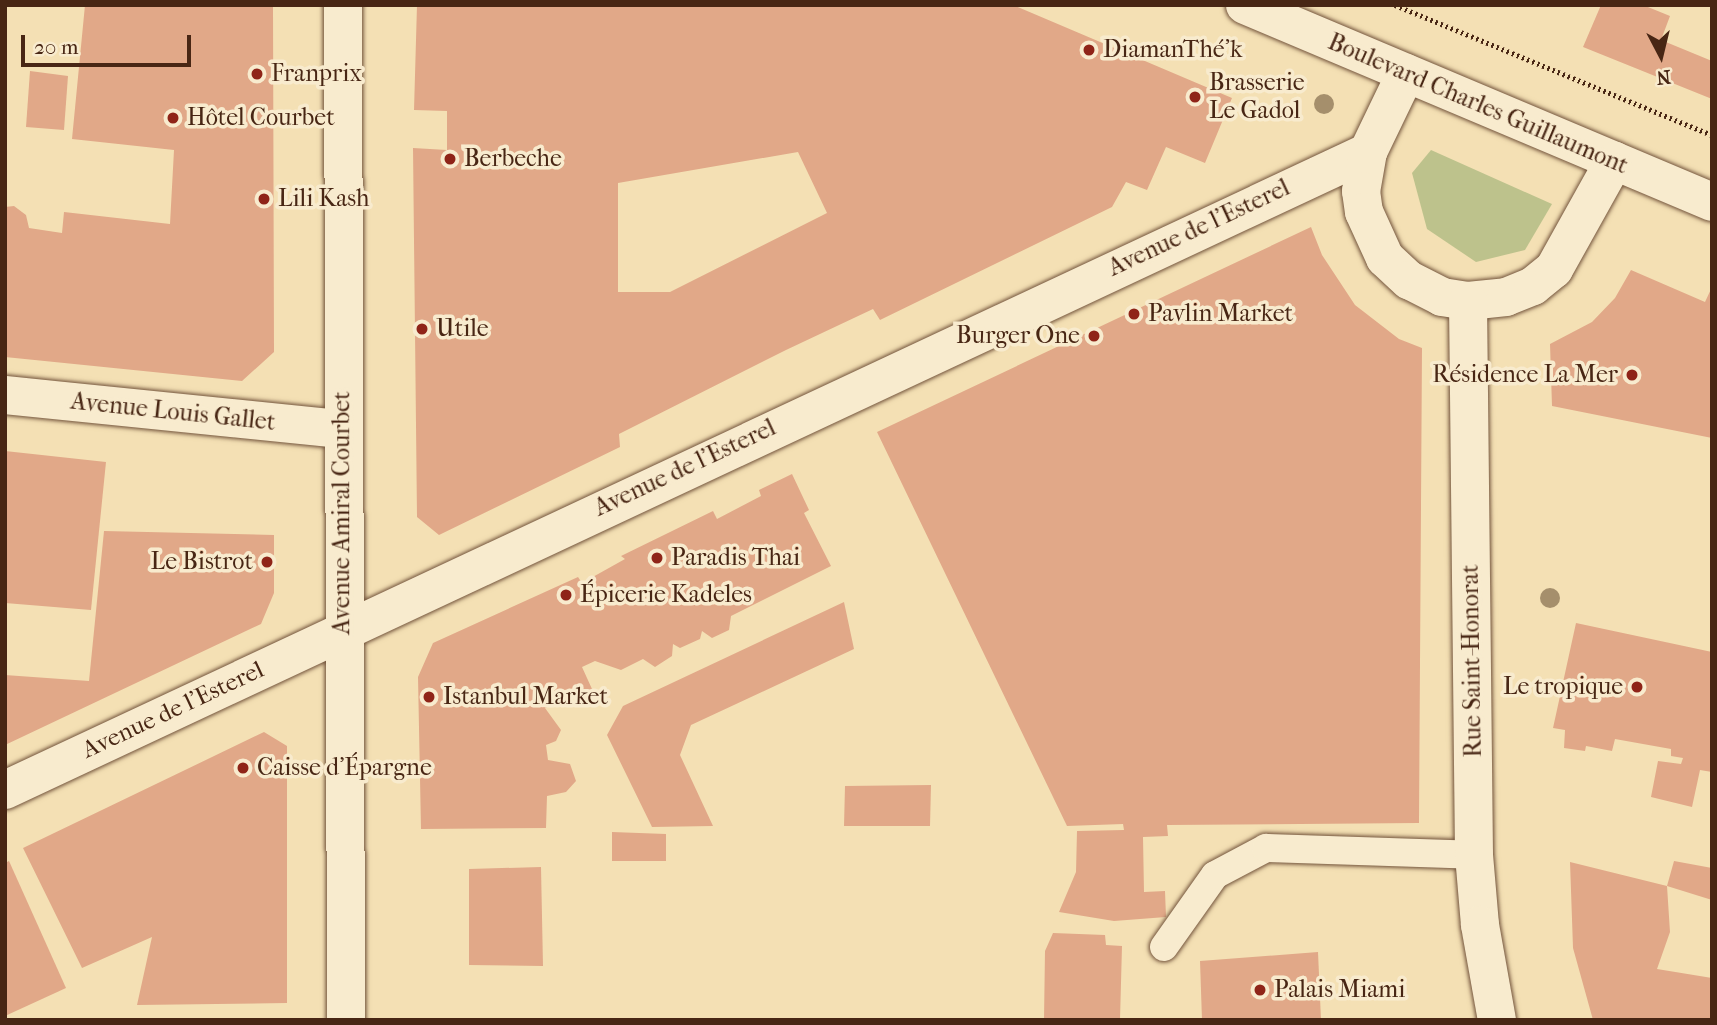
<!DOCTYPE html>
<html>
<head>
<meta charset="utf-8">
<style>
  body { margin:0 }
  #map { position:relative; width:1717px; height:1025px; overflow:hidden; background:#f4e0b4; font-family:"IM FELL French Canon",serif }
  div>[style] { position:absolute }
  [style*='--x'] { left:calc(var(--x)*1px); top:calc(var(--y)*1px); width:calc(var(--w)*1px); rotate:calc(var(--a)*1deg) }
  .green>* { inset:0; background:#bdc28c }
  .building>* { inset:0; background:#e1a888 }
  .path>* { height:4.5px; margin-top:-2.25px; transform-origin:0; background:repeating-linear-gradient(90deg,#482614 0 2px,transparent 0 5.5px) }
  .roads { filter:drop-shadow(0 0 2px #73543c) drop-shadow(0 0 2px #73543c) }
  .lane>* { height:28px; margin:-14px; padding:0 14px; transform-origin:14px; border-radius:14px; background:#f8ebce }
  .street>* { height:38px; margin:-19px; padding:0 19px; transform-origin:19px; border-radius:19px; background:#f8ebce }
  .secondary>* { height:38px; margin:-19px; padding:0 19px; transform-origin:19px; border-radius:19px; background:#f8ebce }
  .trees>* { width:20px; height:20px; margin:-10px; border-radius:50%; background:#a58f6c }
  .dots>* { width:19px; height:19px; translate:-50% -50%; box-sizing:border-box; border:4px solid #f8ebce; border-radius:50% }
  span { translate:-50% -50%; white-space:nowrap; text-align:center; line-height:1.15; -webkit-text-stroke:7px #f8ebce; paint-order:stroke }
  .poi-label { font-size:24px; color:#482614 }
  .left { translate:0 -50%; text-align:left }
  .right { translate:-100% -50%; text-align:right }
  .street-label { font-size:24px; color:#482614 }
  .frame { position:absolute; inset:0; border:7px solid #482614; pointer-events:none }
  .north { position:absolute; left:1626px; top:21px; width:70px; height:70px; -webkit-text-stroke:5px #f8ebce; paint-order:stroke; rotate:173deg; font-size:19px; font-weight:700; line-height:28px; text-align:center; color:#482614 }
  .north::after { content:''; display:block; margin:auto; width:24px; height:32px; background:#482614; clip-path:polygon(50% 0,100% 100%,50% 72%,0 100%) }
  .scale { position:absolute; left:21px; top:35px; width:170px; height:32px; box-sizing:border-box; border:4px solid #482614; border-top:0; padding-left:9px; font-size:21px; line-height:24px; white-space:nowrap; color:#482614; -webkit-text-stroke:5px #f8ebce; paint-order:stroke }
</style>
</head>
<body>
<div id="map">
  <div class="green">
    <div style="clip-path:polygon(1431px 150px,1552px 204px,1525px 250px,1476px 262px,1427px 229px,1412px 173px)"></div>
  </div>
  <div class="building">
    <div style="clip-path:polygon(85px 5px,273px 5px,274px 352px,242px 381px,5px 357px,5px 207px,14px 206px,26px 215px,29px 228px,62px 233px,64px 212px,170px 224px,174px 150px,72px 139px)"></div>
    <div style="clip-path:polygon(evenodd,417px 5px,1013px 5px,1232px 98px,1205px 163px,1166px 147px,1147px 190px,1126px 182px,1112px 207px,880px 320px,873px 309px,786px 350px,619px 434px,620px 447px,439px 535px,417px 517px,413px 148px,447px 150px,447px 111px,414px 110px,417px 5px,798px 152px,827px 213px,670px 292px,618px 292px,618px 183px,798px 152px)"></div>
    <div style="clip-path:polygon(1601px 5px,1643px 5px,1670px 16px,1661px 40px,1712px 61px,1712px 99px,1583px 47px)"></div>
    <div style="clip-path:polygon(30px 71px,68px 76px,64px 130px,26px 127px)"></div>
    <div style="clip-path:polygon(1311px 227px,1322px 255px,1355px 305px,1399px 339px,1422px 348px,1419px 823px,1167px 825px,1168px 836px,1143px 837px,1144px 892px,1165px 891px,1166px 917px,1114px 921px,1059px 912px,1076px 872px,1077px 831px,1124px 830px,1123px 824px,1067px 826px,877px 432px)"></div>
    <div style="clip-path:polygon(1631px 270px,1705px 302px,1712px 287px,1712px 438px,1552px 406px,1550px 344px,1592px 322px,1615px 298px)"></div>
    <div style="clip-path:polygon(5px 451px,106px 462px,91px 610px,5px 603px)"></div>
    <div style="clip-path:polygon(792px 474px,809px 510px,804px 513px,831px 566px,731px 616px,729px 630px,712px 638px,702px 631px,700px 639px,680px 648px,673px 644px,672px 656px,655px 667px,643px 659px,621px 670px,595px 661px,582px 667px,592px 689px,545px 708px,561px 730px,556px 741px,546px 745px,548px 760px,570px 764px,576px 781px,566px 792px,547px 796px,546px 828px,421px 829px,418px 677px,433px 643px,578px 577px,582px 583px,625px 559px,621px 556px,713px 511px,717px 519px,761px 496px,759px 490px)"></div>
    <div style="clip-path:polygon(104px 531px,274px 535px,274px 593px,261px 624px,5px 745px,5px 675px,89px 681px)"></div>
    <div style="clip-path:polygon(844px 602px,854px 649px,691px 725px,680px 755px,713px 826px,652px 827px,607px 735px,623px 706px)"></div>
    <div style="clip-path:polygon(1576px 623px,1712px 652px,1712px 772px,1700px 770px,1692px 807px,1651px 797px,1658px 761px,1681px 764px,1683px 758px,1671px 756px,1671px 749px,1615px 739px,1612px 751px,1586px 746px,1585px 751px,1564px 748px,1565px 730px,1553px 728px)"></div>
    <div style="clip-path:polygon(264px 732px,287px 746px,287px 1003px,137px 1005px,152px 937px,82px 968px,23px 848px)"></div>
    <div style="clip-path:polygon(931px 785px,930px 826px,844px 826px,845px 786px)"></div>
    <div style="clip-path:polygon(612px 832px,666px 834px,666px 861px,612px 861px)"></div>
    <div style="clip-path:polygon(9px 861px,66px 988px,5px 1016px,5px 863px)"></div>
    <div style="clip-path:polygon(1674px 861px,1712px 868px,1712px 900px,1667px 886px)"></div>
    <div style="clip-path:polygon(1570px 862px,1667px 886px,1670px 932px,1657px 969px,1712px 978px,1712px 1020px,1593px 1020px,1573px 948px)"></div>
    <div style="clip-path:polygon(541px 867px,543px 966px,469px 965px,469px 869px)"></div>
    <div style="clip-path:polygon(1053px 933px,1105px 935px,1106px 945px,1122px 946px,1120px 1020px,1044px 1020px,1045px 951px)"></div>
    <div style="clip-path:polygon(1318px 952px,1321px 1020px,1202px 1020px,1200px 961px)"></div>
  </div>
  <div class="path">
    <div style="--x:1395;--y:5;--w:343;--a:22.3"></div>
  </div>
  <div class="roads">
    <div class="lane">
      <div style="--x:1164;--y:947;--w:88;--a:-54.7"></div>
      <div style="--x:1215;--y:875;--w:58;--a:-27.9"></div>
      <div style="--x:1266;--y:848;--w:208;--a:1.9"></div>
    </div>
    <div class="street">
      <div style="--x:5;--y:395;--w:338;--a:5.8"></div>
      <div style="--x:5;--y:790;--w:1505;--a:-25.08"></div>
    </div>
    <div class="secondary">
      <div style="--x:343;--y:5;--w:1015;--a:89.83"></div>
      <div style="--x:1245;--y:5;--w:507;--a:22.87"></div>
      <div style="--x:1406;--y:73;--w:88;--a:115.7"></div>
      <div style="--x:1368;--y:152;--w:40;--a:100"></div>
      <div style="--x:1361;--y:191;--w:21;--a:82"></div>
      <div style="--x:1364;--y:212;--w:51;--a:65.5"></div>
      <div style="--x:1385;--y:258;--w:33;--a:43"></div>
      <div style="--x:1409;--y:280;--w:37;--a:27"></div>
      <div style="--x:1442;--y:297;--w:26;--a:9"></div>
      <div style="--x:1468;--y:301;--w:38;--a:-6"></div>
      <div style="--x:1506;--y:297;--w:29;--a:-22"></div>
      <div style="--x:1533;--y:286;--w:27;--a:-39"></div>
      <div style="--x:1554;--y:269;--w:124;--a:-60.9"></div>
      <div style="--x:1468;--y:301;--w:554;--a:89.38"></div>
      <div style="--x:1474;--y:855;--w:70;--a:85.1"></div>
      <div style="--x:1480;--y:925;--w:97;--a:79.9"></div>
    </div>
  </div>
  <div class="trees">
    <div style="left:1324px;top:104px"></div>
    <div style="left:1550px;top:598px"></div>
  </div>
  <div class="dots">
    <div style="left:1089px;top:50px;background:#8f2418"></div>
    <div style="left:257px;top:74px;background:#8f2418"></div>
    <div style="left:1195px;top:97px;background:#8f2418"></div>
    <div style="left:173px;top:118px;background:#8f2418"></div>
    <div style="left:450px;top:159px;background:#8f2418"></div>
    <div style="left:264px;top:199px;background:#8f2418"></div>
    <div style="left:1134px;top:314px;background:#8f2418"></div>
    <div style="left:422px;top:329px;background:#8f2418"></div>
    <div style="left:1094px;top:336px;background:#8f2418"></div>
    <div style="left:1632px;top:375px;background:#8f2418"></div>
    <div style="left:657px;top:558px;background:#8f2418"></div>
    <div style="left:267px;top:562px;background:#8f2418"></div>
    <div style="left:566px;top:595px;background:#8f2418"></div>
    <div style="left:1637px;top:687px;background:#8f2418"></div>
    <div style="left:429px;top:697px;background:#8f2418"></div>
    <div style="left:243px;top:768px;background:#8f2418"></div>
    <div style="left:1260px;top:990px;background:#8f2418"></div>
  </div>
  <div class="poi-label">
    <span class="left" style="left:1103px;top:50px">DiamanThé'k</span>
    <span class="left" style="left:271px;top:74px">Franprix</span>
    <span class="left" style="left:1209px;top:97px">Brasserie<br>Le Gadol</span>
    <span class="left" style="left:187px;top:118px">Hôtel Courbet</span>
    <span class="left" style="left:464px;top:159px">Berbeche</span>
    <span class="left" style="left:278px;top:199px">Lili Kash</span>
    <span class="left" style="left:1148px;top:314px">Pavlin Market</span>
    <span class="left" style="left:436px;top:329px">Utile</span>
    <span class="right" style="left:1080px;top:336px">Burger One</span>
    <span class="right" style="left:1618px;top:375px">Résidence La Mer</span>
    <span class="left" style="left:671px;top:558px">Paradis Thai</span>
    <span class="right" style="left:253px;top:562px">Le Bistrot</span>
    <span class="left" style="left:580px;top:595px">Épicerie Kadeles</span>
    <span class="right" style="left:1623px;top:687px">Le tropique</span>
    <span class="left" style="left:443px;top:697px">Istanbul Market</span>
    <span class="left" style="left:257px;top:768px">Caisse d'Épargne</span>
    <span class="left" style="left:1274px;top:990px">Palais Miami</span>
  </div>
  <div class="street-label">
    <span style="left:1478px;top:104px;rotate:23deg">Boulevard Charles Guillaumont</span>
    <span style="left:1199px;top:228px;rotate:-25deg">Avenue de l'Esterel</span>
    <span style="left:173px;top:412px;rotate:6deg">Avenue Louis Gallet</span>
    <span style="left:685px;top:468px;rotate:-25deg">Avenue de l'Esterel</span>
    <span style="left:342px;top:513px;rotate:-90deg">Avenue Amiral Courbet</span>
    <span style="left:1472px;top:661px;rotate:-91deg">Rue Saint-Honorat</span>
    <span style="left:173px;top:710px;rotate:-25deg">Avenue de l'Esterel</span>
  </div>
  <div class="frame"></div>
  <div class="north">N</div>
  <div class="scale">20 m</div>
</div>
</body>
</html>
